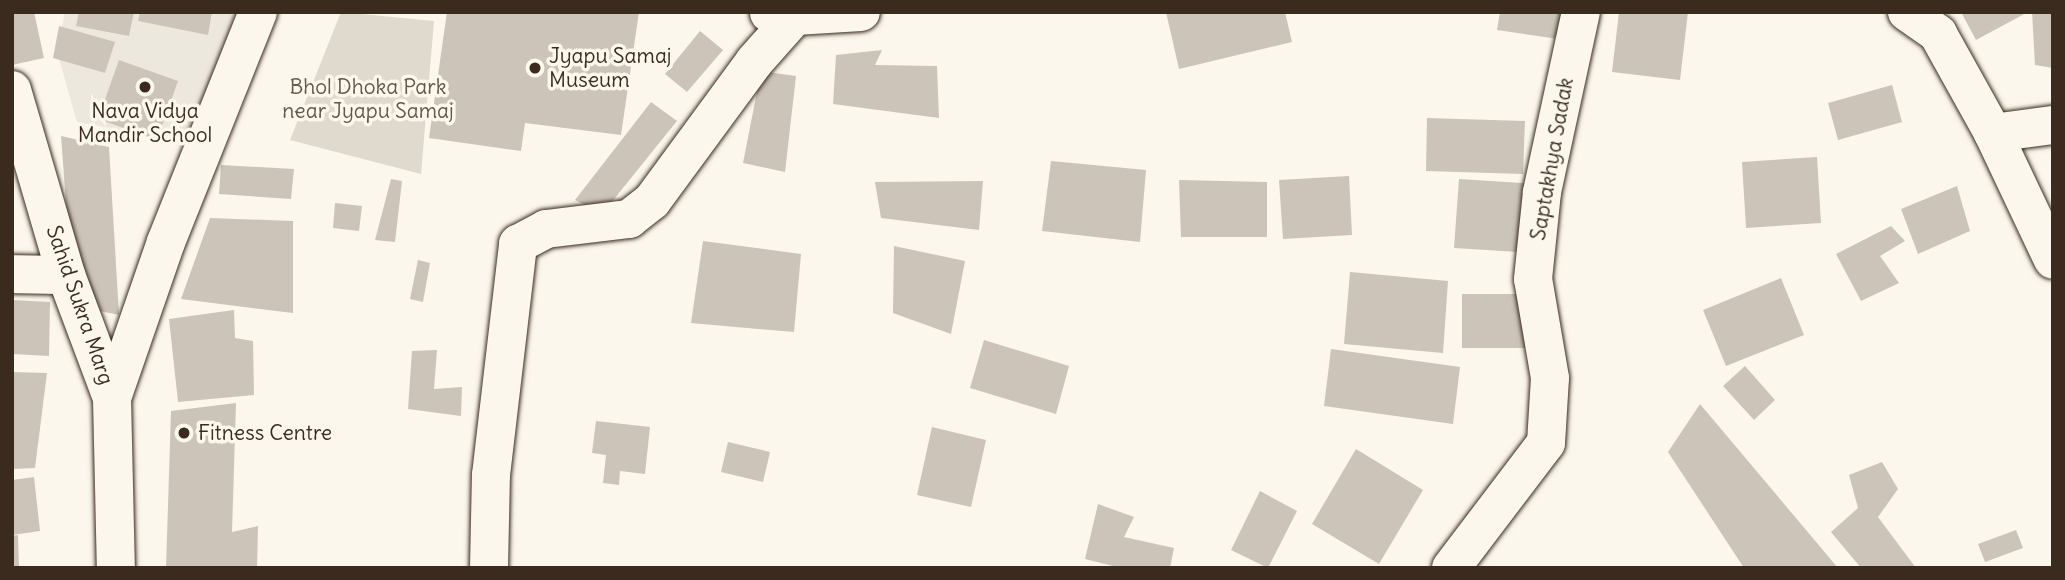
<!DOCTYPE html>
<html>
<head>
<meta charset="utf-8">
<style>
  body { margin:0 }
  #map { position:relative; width:2065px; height:580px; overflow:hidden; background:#fbf7ec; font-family:Delius,sans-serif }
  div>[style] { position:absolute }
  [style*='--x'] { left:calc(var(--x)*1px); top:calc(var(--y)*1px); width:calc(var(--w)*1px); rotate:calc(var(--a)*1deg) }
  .built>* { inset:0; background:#ede8dd }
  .green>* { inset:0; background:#dfd9ce }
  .building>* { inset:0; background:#ccc4b9 }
  .roads { filter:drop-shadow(0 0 2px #3b2a1e) drop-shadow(0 0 2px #3b2a1e) }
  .minor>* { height:38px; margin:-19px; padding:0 19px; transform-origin:19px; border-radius:19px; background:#fbf7ec }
  .major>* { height:38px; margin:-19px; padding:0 19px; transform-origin:19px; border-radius:19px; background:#fbf7ec }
  .dots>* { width:19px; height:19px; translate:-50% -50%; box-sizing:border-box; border:4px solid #fbf7ec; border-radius:50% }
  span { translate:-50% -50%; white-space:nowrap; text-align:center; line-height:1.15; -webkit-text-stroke:7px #fbf7ec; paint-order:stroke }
  .poi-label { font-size:21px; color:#3b2a1e }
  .left { translate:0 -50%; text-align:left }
  .park-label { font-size:21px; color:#64564a }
  .street-label { font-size:21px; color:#3b2a1e }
  .frame { position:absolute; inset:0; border:14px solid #3b2a1e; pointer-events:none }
</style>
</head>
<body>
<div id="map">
  <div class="built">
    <div style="clip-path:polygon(65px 12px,249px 12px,202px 146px,77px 122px,57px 52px)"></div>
  </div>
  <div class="green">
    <div style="clip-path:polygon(341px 12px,434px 21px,421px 174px,290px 140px)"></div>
  </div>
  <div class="building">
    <div style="clip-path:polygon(12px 12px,34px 12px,44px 58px,12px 65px)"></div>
    <div style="clip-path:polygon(79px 12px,134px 12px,129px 36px,76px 26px)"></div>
    <div style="clip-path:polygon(140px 12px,212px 12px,208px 35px,138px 21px)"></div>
    <div style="clip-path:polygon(447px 12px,639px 12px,621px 135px,525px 123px,521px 151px,429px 138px)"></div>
    <div style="clip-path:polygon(1166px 12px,1285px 12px,1292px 42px,1179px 69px)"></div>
    <div style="clip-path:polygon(1500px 12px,1569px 12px,1565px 40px,1497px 30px)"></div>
    <div style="clip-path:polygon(1619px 12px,1688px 12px,1680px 80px,1612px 72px)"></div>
    <div style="clip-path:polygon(1961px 12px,2028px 12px,1976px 40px)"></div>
    <div style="clip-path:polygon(2032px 12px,2053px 12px,2053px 68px,2035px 65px)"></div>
    <div style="clip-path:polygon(59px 26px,115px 42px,105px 73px,53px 58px)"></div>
    <div style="clip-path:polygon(700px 31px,723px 50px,687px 92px,665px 74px)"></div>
    <div style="clip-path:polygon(882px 50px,875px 65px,937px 66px,939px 118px,833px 104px,836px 55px)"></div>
    <div style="clip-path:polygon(119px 60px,178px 81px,157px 140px,98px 119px)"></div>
    <div style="clip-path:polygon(761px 71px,796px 76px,785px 172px,743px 163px)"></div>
    <div style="clip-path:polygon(1892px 85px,1902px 122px,1838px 140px,1828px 103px)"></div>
    <div style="clip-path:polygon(651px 102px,677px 121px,602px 214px,575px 200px)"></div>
    <div style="clip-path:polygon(1427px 118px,1525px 121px,1523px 174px,1426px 171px)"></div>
    <div style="clip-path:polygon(61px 136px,109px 147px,119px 315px,100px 311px,68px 230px)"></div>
    <div style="clip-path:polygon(1817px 157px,1821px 223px,1746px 228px,1742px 162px)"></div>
    <div style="clip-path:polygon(1051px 161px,1146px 170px,1140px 242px,1042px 231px)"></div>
    <div style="clip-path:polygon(221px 165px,294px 169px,291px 199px,219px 194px)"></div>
    <div style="clip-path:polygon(1349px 176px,1352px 235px,1283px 239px,1279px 180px)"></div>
    <div style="clip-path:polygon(391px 179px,402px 181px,395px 242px,375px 240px)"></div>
    <div style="clip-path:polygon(1459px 179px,1537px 184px,1533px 253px,1454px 248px)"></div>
    <div style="clip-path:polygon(1179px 180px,1267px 182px,1267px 237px,1181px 237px)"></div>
    <div style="clip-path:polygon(983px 181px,979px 230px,881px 218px,875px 182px)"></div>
    <div style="clip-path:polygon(1957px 186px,1970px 231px,1918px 254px,1901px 209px)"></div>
    <div style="clip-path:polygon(335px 203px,362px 206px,359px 231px,333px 228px)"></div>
    <div style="clip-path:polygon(210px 218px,293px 221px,293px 313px,181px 299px)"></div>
    <div style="clip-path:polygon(1891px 226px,1905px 241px,1880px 256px,1899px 283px,1861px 301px,1836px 254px)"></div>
    <div style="clip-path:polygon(703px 241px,801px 254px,794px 332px,691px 323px)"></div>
    <div style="clip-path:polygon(894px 246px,965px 261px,951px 334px,893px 313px)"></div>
    <div style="clip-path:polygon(418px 260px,430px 263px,423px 302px,410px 299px)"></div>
    <div style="clip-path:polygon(1350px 272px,1448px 281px,1443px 353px,1344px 344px)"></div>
    <div style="clip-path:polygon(1781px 278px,1804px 335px,1726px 366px,1703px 310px)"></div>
    <div style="clip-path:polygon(1462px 294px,1535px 294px,1535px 348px,1462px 348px)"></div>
    <div style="clip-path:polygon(12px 300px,50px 302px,49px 356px,12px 354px)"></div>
    <div style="clip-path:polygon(234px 310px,235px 338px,253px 341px,254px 395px,178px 402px,169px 319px)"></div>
    <div style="clip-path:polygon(984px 340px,1069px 366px,1056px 414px,970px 388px)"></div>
    <div style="clip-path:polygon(1331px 349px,1460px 367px,1453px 424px,1324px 406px)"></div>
    <div style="clip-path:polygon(437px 350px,434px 389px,462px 387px,461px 416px,408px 409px,412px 351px)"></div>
    <div style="clip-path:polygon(1745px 366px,1775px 400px,1754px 420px,1723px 386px)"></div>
    <div style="clip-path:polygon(12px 372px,47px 373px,35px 468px,12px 469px)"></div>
    <div style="clip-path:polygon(236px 403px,232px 532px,258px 526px,257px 568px,166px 568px,171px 411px)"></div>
    <div style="clip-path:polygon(1700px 404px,1838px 568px,1744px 568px,1668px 452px)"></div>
    <div style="clip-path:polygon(596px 421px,650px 427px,645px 474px,620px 471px,619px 485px,603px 483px,606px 455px,592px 453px)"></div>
    <div style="clip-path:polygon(932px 427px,986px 440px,971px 507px,917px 495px)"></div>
    <div style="clip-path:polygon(728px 442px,770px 452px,763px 482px,721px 472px)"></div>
    <div style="clip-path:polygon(1356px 449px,1423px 490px,1379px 564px,1312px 524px)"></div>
    <div style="clip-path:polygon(1882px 462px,1898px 489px,1878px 517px,1916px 568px,1861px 568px,1831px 532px,1858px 508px,1849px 475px)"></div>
    <div style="clip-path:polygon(34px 477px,40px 531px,12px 535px,12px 480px)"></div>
    <div style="clip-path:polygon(1260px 491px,1297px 511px,1268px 568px,1231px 550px)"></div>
    <div style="clip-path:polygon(1098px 504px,1134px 517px,1124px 537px,1174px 548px,1170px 568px,1121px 568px,1085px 559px)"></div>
    <div style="clip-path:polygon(2016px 530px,2023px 548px,1985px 562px,1978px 544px)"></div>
    <div style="clip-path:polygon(18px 535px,19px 568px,12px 568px,12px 536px)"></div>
  </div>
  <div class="roads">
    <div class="minor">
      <div style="--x:769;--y:13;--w:26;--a:7"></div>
      <div style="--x:795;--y:16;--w:66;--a:-3.5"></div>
      <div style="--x:12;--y:90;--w:193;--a:73.7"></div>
      <div style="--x:66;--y:275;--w:131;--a:69.5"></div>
      <div style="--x:112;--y:398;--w:170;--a:88.7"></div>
      <div style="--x:1993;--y:133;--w:61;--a:-7.6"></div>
      <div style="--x:12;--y:274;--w:54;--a:1.1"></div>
      <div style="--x:112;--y:398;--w:165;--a:-70.9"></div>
      <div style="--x:166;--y:242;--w:248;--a:-68.2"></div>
      <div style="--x:489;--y:568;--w:93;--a:-88.8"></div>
      <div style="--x:491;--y:475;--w:233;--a:-83.3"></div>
      <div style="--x:518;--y:244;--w:32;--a:-28"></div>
      <div style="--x:546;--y:229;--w:84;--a:-6.9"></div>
      <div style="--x:629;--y:219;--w:29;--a:-38"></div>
      <div style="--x:652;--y:201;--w:172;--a:-53.7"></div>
      <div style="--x:754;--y:62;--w:62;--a:-48.3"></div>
      <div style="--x:1451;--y:568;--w:157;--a:-52.8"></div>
      <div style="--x:1546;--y:443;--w:65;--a:-86.5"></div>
      <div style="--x:1550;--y:378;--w:100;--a:-99.7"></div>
      <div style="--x:1533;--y:279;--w:87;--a:-84.1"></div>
      <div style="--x:1542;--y:192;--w:184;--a:-77.8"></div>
    </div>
    <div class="major">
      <div style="--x:1907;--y:12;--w:38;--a:35"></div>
      <div style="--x:1938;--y:34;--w:113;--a:60.9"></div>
      <div style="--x:1993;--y:133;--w:140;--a:64.7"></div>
    </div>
  </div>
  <div class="dots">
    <div style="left:535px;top:68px;background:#3b2a1e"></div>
    <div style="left:145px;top:87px;background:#3b2a1e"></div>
    <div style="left:184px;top:433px;background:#3b2a1e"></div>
  </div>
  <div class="poi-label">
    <span class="left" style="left:549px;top:68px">Jyapu Samaj<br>Museum</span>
    <span style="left:145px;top:123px">Nava Vidya<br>Mandir School</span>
    <span class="left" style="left:198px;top:433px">Fitness Centre</span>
  </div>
  <div class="park-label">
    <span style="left:368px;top:99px">Bhol Dhoka Park<br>near Jyapu Samaj</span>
  </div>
  <div class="street-label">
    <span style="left:1552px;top:159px;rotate:-80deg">Saptakhya Sadak</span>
    <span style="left:80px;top:305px;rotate:71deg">Sahid Sukra Marg</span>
  </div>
  <div class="frame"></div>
</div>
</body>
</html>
